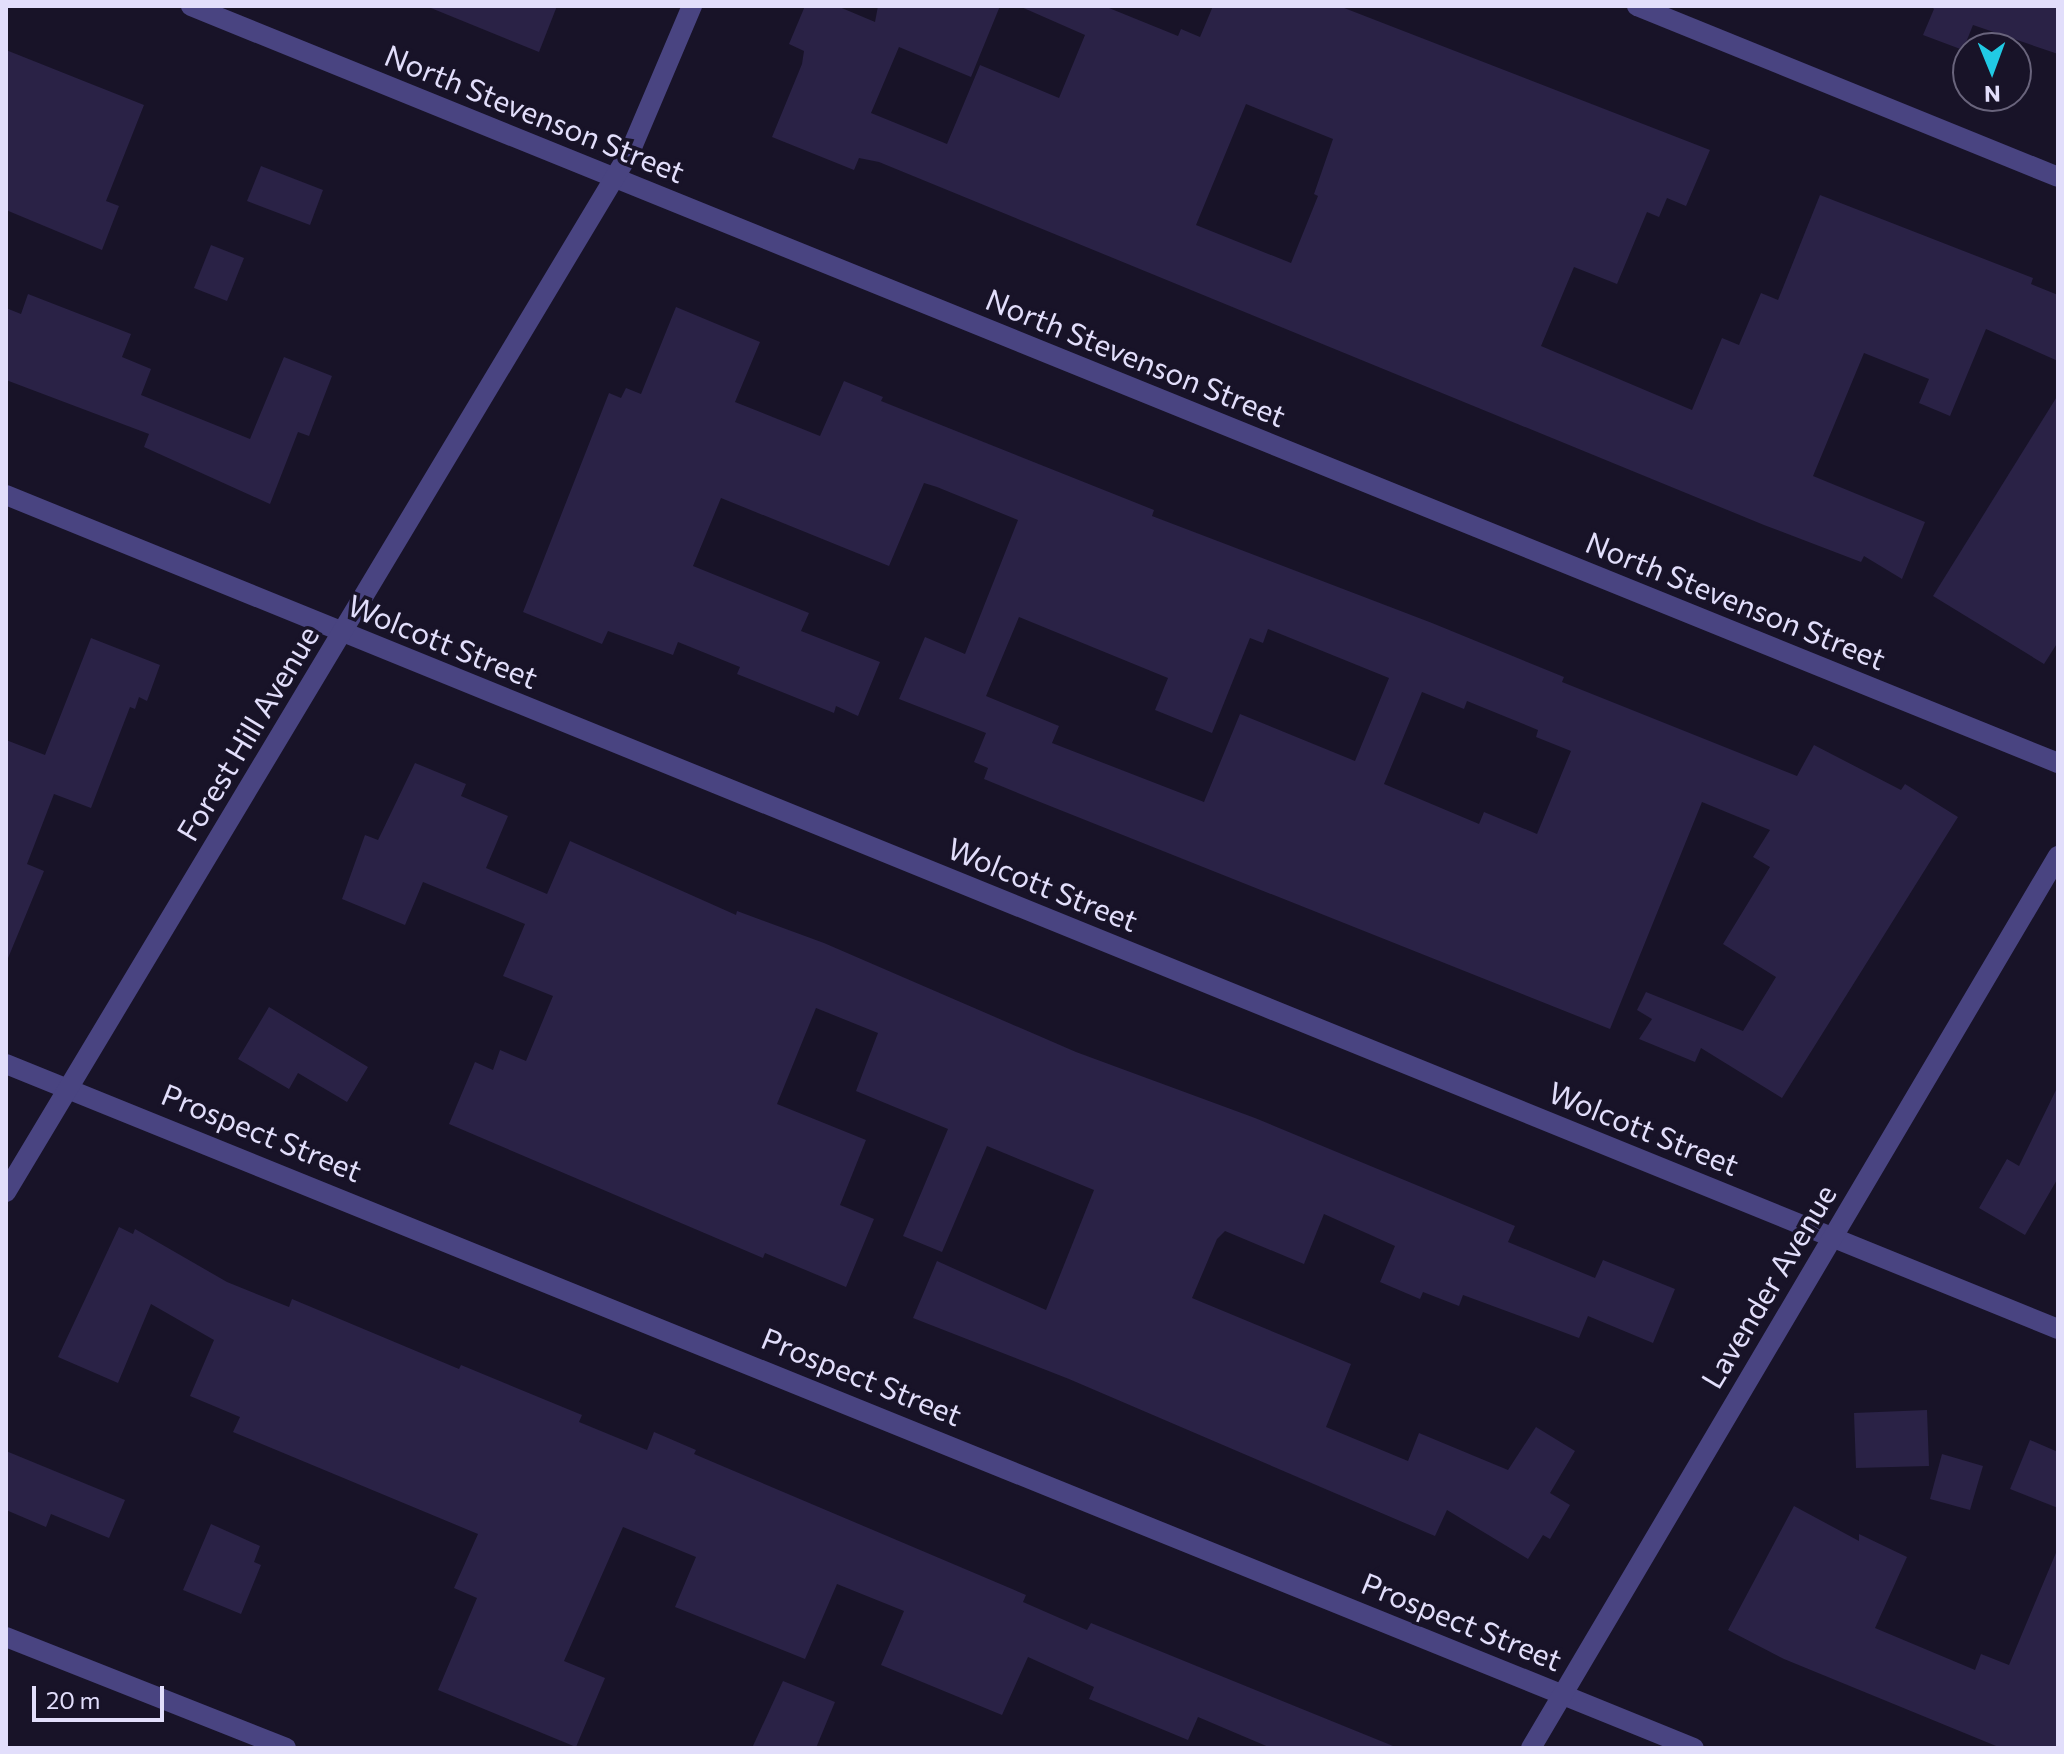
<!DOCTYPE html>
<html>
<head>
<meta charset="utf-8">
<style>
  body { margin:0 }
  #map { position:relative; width:2064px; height:1754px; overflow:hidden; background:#181328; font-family:Commissioner,sans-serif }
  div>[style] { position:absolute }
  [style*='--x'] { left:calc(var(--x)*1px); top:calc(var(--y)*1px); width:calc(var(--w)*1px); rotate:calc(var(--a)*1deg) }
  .building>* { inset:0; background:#2a2246 }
  .minor>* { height:20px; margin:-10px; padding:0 10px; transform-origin:10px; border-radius:10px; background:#494481 }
  .tertiary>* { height:20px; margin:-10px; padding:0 10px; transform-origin:10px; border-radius:10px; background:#494481 }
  span { translate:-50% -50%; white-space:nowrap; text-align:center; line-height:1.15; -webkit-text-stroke:7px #181328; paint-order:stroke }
  .street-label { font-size:30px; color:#e2defb }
  .frame { position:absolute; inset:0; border:8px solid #e2defb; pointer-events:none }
  .north { position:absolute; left:1952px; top:32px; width:80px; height:80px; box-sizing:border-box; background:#181328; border:2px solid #69647c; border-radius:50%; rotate:179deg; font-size:22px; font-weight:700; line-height:32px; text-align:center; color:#e2defb }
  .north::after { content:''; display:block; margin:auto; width:28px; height:36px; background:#21cae4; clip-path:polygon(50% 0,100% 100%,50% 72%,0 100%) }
  .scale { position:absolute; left:32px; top:1686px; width:132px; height:36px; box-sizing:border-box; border:4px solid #e2defb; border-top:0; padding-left:10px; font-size:24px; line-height:28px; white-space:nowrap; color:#e2defb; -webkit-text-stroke:6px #181328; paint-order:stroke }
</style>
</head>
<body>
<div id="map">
  <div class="building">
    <div style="clip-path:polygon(426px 6px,557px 6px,539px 52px)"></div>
    <div style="clip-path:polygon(evenodd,805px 6px,837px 6px,875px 22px,878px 6px,1000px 6px,971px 77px,899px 47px,871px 113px,947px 144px,980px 65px,1059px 98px,1085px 35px,1019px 6px,1104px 6px,1178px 36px,1181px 29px,1200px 37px,1213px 6px,1339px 6px,1710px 150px,1686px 206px,1667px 198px,1659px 217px,1647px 212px,1617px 284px,1574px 267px,1541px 346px,1692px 410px,1722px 338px,1739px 345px,1761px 293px,1778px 300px,1820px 195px,2033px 278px,2031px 284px,2058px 295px,2058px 361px,1986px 329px,1950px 416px,1919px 403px,1929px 379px,1864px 353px,1813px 476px,1925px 522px,1902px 579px,1864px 556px,1861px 562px,1764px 525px,879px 162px,859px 158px,854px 170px,772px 137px,802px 64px,804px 51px,789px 44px,805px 6px,1246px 104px,1333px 139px,1314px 194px,1318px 196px,1291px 263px,1196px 225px,1246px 104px)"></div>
    <div style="clip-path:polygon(1931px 6px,2058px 6px,2058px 54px,1973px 25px,1963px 50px,1923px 35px,1934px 9px)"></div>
    <div style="clip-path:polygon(6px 50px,144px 105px,106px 201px,119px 206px,102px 250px,6px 210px)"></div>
    <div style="clip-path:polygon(261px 166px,323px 190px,310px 225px,247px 201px)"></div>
    <div style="clip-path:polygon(211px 245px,244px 258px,227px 301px,194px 288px)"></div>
    <div style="clip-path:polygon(28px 294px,131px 334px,122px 357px,151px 369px,141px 395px,250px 439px,284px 357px,332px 376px,309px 436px,298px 432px,270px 504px,144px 447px,149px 434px,6px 380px,6px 308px,21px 314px)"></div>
    <div style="clip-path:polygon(evenodd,676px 307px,760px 342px,735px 402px,820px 436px,844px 381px,883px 397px,881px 401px,1154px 510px,1152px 516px,1432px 623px,1564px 677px,1562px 682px,1797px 776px,1814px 745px,1901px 790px,1905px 784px,1958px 817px,1782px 1098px,1701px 1048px,1695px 1062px,1639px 1039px,1652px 1019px,1637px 1010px,1646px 992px,1743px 1031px,1776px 977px,1723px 944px,1770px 867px,1753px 857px,1770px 830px,1702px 802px,1610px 1029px,1030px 798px,984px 779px,988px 768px,974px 762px,986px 733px,899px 699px,925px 637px,965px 654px,1018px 520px,937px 487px,924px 483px,889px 566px,721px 498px,693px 566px,809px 613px,801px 631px,880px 662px,858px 716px,836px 706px,834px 713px,737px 674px,740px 667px,678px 642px,673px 655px,608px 631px,602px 644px,523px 612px,609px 393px,621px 398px,626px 388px,641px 394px,676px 307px,1019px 617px,1168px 678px,1155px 710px,1212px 733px,1250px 638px,1263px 643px,1268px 629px,1389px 678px,1355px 761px,1240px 714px,1204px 802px,1052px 743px,1059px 726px,986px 696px,1019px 617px,676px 307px,1422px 692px,1464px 709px,1467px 701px,1538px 730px,1536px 737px,1571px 751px,1537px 834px,1484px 812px,1479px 824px,1384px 784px,1422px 692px)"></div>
    <div style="clip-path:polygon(2058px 395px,2058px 642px,2044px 664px,1933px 596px)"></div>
    <div style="clip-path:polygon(91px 638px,160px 665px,147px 701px,139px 697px,135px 709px,130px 707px,91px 808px,54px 794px,27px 864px,44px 871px,6px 963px,6px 740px,45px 755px)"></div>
    <div style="clip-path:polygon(415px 763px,466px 784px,461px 796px,508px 816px,486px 868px,547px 894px,570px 841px,736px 915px,737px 911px,824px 943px,1076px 1052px,1255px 1118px,1515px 1226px,1508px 1242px,1595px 1278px,1603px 1260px,1675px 1289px,1653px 1343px,1588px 1316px,1579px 1338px,1463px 1295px,1459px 1306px,1423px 1292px,1420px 1299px,1380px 1282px,1395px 1246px,1324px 1214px,1304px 1264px,1225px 1231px,1217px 1239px,1192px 1298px,1351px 1364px,1326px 1427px,1408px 1461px,1419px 1433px,1508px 1470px,1536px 1427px,1575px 1451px,1550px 1493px,1570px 1505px,1550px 1539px,1543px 1535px,1528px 1559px,1447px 1510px,1435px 1536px,1069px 1379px,913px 1318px,937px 1261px,1046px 1310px,1094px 1190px,987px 1146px,942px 1252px,903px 1236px,948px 1129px,856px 1091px,878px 1033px,816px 1008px,777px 1104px,866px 1140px,840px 1205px,874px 1219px,846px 1287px,765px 1253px,763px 1258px,449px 1124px,475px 1062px,493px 1070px,500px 1050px,526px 1061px,553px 996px,503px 976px,525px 924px,423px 882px,405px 925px,342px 899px,365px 835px,378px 840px)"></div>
    <div style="clip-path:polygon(269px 1007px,368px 1067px,347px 1102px,298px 1073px,289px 1089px,238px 1059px)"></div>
    <div style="clip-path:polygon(2058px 1086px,2058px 1178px,2025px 1235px,1979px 1208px,2007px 1159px,2019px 1166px)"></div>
    <div style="clip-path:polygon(119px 1227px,133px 1234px,135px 1229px,227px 1282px,289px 1307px,292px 1299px,459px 1369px,461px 1365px,582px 1415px,579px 1422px,647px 1450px,654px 1432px,696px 1450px,694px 1454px,1026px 1595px,1023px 1602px,1087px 1630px,1091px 1623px,1398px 1748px,1271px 1748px,1198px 1717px,1188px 1740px,1089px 1699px,1094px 1687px,1028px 1657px,1002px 1715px,881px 1665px,904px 1611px,837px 1584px,805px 1659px,675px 1607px,696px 1557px,623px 1527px,564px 1661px,605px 1678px,576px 1747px,438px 1690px,477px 1598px,454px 1588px,478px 1534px,233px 1432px,240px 1417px,190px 1396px,214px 1340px,151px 1304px,118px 1383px,58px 1357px)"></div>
    <div style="clip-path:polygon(1927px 1410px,1929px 1466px,1856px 1468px,1854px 1413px)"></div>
    <div style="clip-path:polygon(2030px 1440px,2058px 1452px,2058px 1508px,2010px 1489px)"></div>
    <div style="clip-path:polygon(6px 1451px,125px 1500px,109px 1538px,51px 1514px,46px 1527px,6px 1510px)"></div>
    <div style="clip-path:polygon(1942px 1454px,1983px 1466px,1970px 1510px,1930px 1499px)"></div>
    <div style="clip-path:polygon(1794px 1506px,1859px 1541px,1859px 1534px,1907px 1557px,1875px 1628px,1975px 1670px,1981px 1654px,2009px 1665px,2058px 1548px,2058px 1748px,2001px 1748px,1784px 1659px,1728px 1630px)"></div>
    <div style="clip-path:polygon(211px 1524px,260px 1546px,254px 1562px,261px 1565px,241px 1614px,183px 1590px)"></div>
    <div style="clip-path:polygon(783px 1681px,835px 1702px,816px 1748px,752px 1748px)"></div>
  </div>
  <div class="minor">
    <div style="--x:191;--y:6;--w:2015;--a:22.07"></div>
    <div style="--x:1637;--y:6;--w:454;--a:22.1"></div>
    <div style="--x:6;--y:495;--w:2215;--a:22.12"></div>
    <div style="--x:6;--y:1064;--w:1821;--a:22.06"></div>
    <div style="--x:6;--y:1192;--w:1213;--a:-59.04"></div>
    <div style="--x:630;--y:152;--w:159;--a:-67"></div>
    <div style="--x:1531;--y:1748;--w:1036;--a:-59.43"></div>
  </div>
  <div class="tertiary">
    <div style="--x:6;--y:1637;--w:301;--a:21.6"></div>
  </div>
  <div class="street-label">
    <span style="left:535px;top:113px;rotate:22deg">North Stevenson Street</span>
    <span style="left:1136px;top:357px;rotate:22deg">North Stevenson Street</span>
    <span style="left:1736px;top:600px;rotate:22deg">North Stevenson Street</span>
    <span style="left:443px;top:641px;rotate:22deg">Wolcott Street</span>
    <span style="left:247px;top:733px;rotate:-59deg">Forest Hill Avenue</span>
    <span style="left:1043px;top:884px;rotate:22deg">Wolcott Street</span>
    <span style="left:1644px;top:1128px;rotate:22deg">Wolcott Street</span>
    <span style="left:262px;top:1132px;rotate:22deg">Prospect Street</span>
    <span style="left:1768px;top:1286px;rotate:-59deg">Lavender Avenue</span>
    <span style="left:862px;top:1376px;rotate:22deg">Prospect Street</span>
    <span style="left:1462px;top:1621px;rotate:22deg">Prospect Street</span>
  </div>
  <div class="frame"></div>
  <div class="north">N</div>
  <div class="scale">20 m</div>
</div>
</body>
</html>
